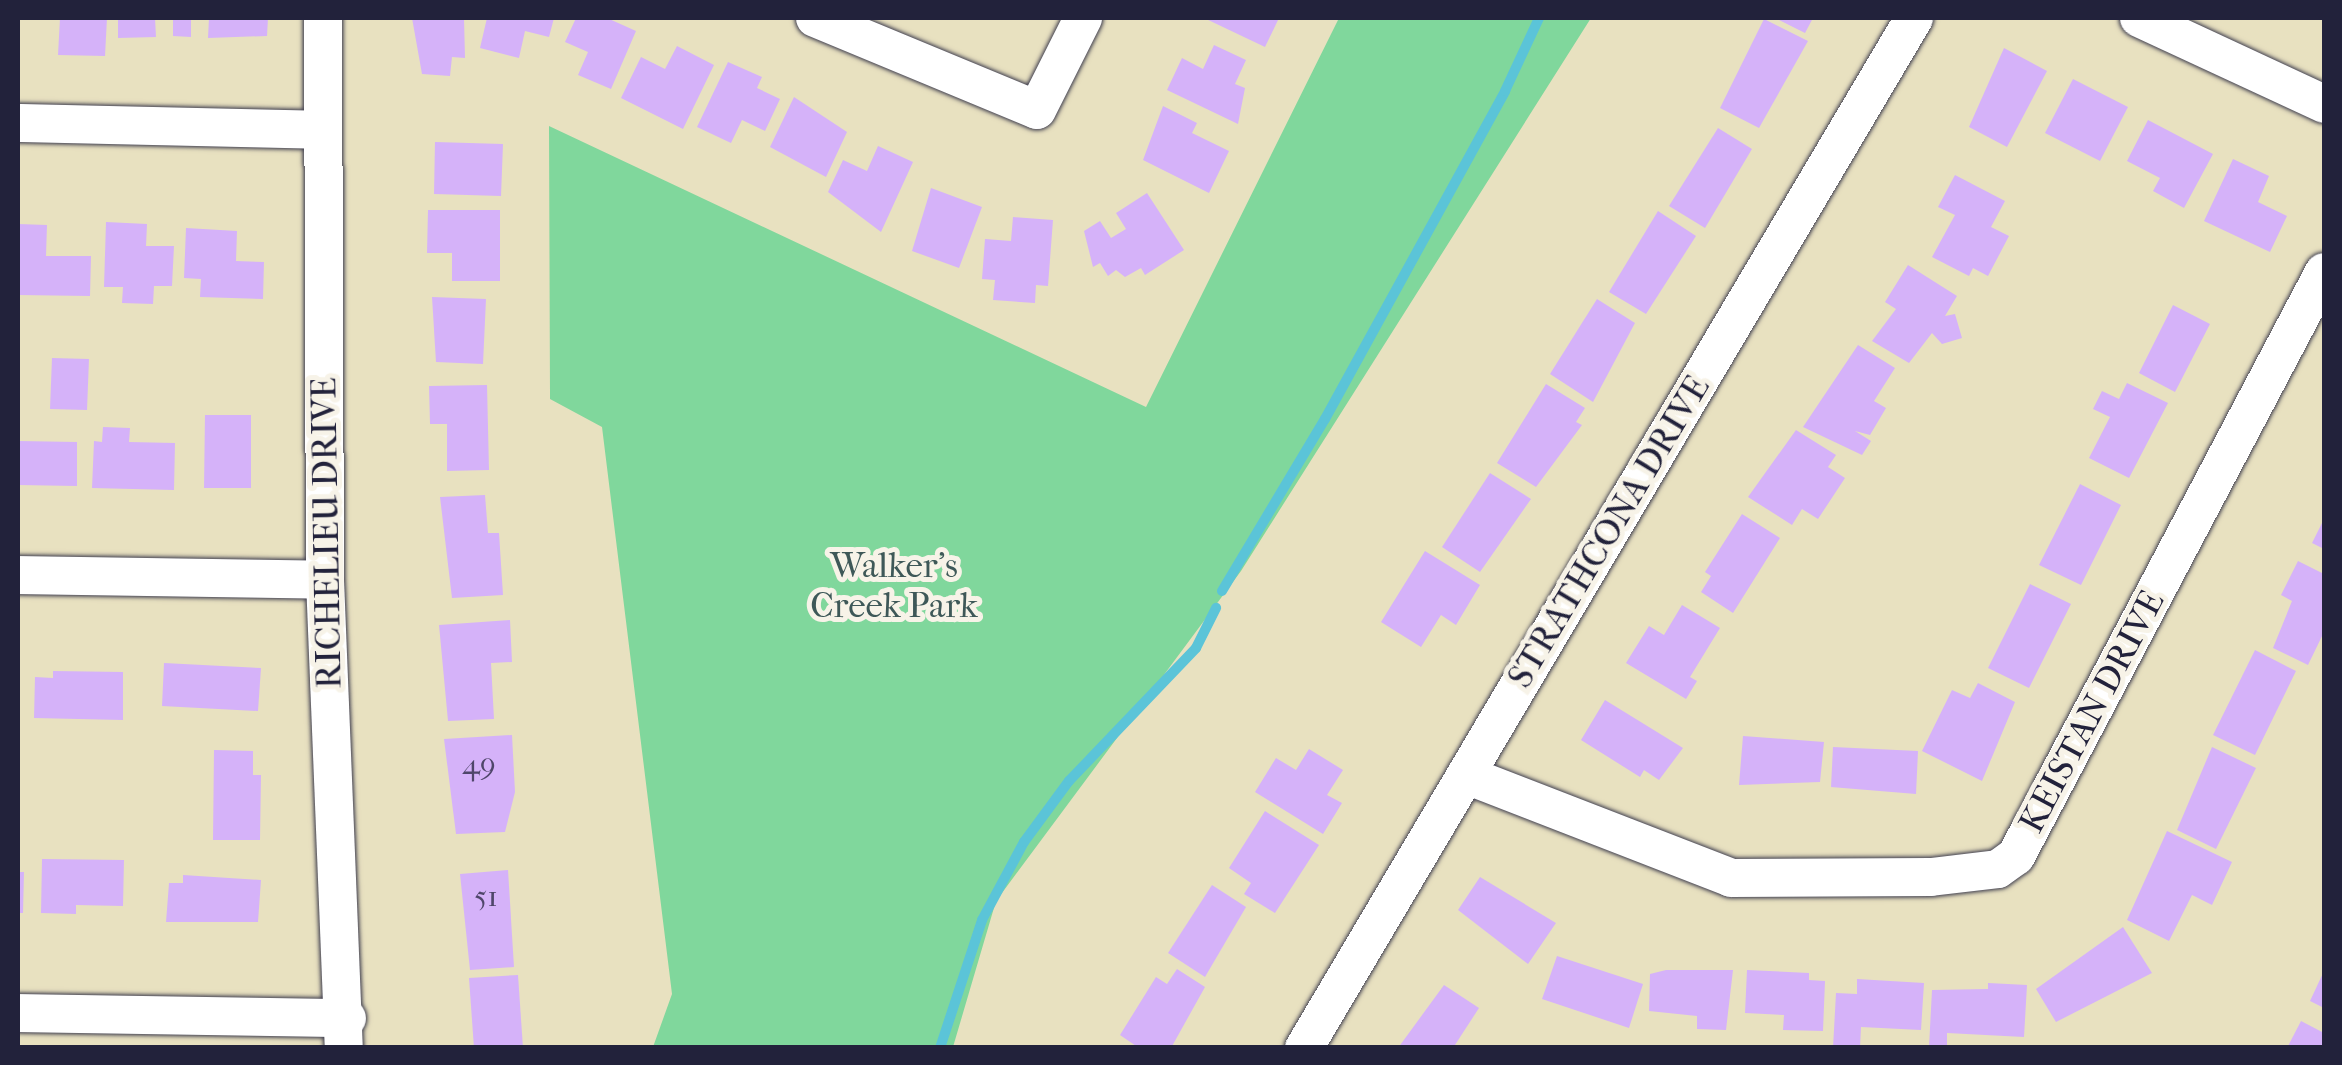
<!DOCTYPE html>
<html>
<head>
<meta charset="utf-8">
<style>
  body { margin:0 }
  #map { position:relative; width:2342px; height:1065px; overflow:hidden; background:#e8e1c0; font-family:"IM FELL French Canon",serif }
  div>[style] { position:absolute }
  [style*='--x'] { left:calc(var(--x)*1px); top:calc(var(--y)*1px); width:calc(var(--w)*1px); rotate:calc(var(--a)*1deg) }
  .green>* { inset:0; background:#80d79c }
  .stream>* { height:10px; margin:-5px; padding:0 5px; transform-origin:5px; border-radius:5px; background:#5bc4d8 }
  .building>* { inset:0; background:#d5b2f9 }
  .roads { filter:drop-shadow(0 0 2px #403f4f) drop-shadow(0 0 2px #403f4f) }
  .minor>* { height:38px; margin:-19px; padding:0 19px; transform-origin:19px; border-radius:19px; background:#fff }
  span { translate:-50% -50%; white-space:nowrap; text-align:center; line-height:1.15; -webkit-text-stroke:10px #f7f3e8; paint-order:stroke }
  .number-label { font-size:30px; color:#4f466a }
  .number-label span { -webkit-text-stroke-width:0 }
  .street-label { font-size:35px; color:#22223b }
  .park-label { font-size:35px; color:#3e5858 }
  .frame { position:absolute; inset:0; border:20px solid #22223b; pointer-events:none }
</style>
</head>
<body>
<div id="map">
  <div class="green">
    <div style="clip-path:polygon(1339px 18px,1591px 18px,1241px 571px,996px 901px,953px 1047px,653px 1047px,672px 994px,602px 427px,550px 399px,549px 126px,1146px 407px)"></div>
  </div>
  <div class="stream">
    <div style="--x:1222;--y:591;--w:200;--a:-59.1"></div>
    <div style="--x:1325;--y:419;--w:374;--a:-61.2"></div>
    <div style="--x:1505;--y:91;--w:81;--a:-65"></div>
    <div style="--x:940;--y:1048;--w:135;--a:-71.8"></div>
    <div style="--x:982;--y:920;--w:89;--a:-61.7"></div>
    <div style="--x:1024;--y:842;--w:76;--a:-53.6"></div>
    <div style="--x:1069;--y:781;--w:184;--a:-46.3"></div>
    <div style="--x:1196;--y:648;--w:45;--a:-63.4"></div>
  </div>
  <div class="building">
    <div style="clip-path:polygon(60px 18px,107px 18px,105px 56px,58px 55px)"></div>
    <div style="clip-path:polygon(118px 18px,155px 18px,156px 37px,118px 38px)"></div>
    <div style="clip-path:polygon(173px 18px,191px 18px,191px 37px,173px 36px)"></div>
    <div style="clip-path:polygon(209px 18px,268px 18px,267px 36px,208px 38px)"></div>
    <div style="clip-path:polygon(412px 18px,464px 18px,465px 58px,452px 57px,450px 76px,422px 74px)"></div>
    <div style="clip-path:polygon(487px 18px,554px 18px,549px 37px,525px 31px,519px 58px,480px 48px)"></div>
    <div style="clip-path:polygon(576px 18px,607px 18px,636px 31px,611px 89px,578px 75px,588px 52px,565px 42px)"></div>
    <div style="clip-path:polygon(1204px 18px,1279px 18px,1265px 47px)"></div>
    <div style="clip-path:polygon(1775px 18px,1813px 18px,1805px 33px)"></div>
    <div style="clip-path:polygon(1764px 19px,1808px 41px,1759px 128px,1720px 108px)"></div>
    <div style="clip-path:polygon(1214px 45px,1246px 60px,1235px 84px,1245px 88px,1238px 124px,1167px 90px,1182px 58px,1203px 69px)"></div>
    <div style="clip-path:polygon(677px 46px,714px 65px,683px 129px,621px 98px,641px 57px,665px 69px)"></div>
    <div style="clip-path:polygon(2004px 48px,2047px 71px,2007px 147px,1969px 127px)"></div>
    <div style="clip-path:polygon(728px 62px,762px 77px,757px 88px,780px 99px,765px 131px,742px 120px,731px 143px,697px 127px)"></div>
    <div style="clip-path:polygon(2073px 79px,2128px 107px,2100px 161px,2045px 133px)"></div>
    <div style="clip-path:polygon(794px 97px,847px 132px,826px 177px,770px 147px)"></div>
    <div style="clip-path:polygon(1163px 106px,1197px 123px,1192px 133px,1229px 151px,1209px 193px,1143px 160px)"></div>
    <div style="clip-path:polygon(2148px 120px,2213px 154px,2184px 208px,2153px 191px,2160px 178px,2127px 161px)"></div>
    <div style="clip-path:polygon(1718px 128px,1752px 149px,1705px 228px,1669px 206px)"></div>
    <div style="clip-path:polygon(435px 142px,503px 144px,501px 196px,434px 194px)"></div>
    <div style="clip-path:polygon(878px 146px,913px 162px,881px 232px,828px 192px,843px 160px,867px 171px)"></div>
    <div style="clip-path:polygon(2233px 159px,2269px 176px,2258px 202px,2287px 216px,2270px 252px,2204px 221px)"></div>
    <div style="clip-path:polygon(1955px 175px,2005px 201px,1991px 227px,2009px 236px,1988px 276px,1973px 268px,1969px 276px,1932px 257px,1955px 215px,1938px 207px)"></div>
    <div style="clip-path:polygon(931px 188px,982px 207px,959px 268px,912px 251px)"></div>
    <div style="clip-path:polygon(1147px 193px,1184px 250px,1145px 275px,1141px 268px,1125px 277px,1116px 270px,1108px 276px,1100px 263px,1093px 267px,1084px 231px,1100px 221px,1111px 238px,1126px 229px,1116px 213px)"></div>
    <div style="clip-path:polygon(428px 210px,500px 210px,500px 281px,452px 281px,452px 253px,427px 253px)"></div>
    <div style="clip-path:polygon(1658px 211px,1696px 236px,1646px 314px,1609px 292px)"></div>
    <div style="clip-path:polygon(1013px 217px,1053px 220px,1048px 286px,1036px 285px,1035px 303px,993px 300px,995px 280px,982px 279px,985px 239px,1011px 241px)"></div>
    <div style="clip-path:polygon(106px 222px,147px 224px,146px 246px,174px 246px,172px 286px,154px 286px,153px 304px,122px 303px,123px 287px,104px 287px)"></div>
    <div style="clip-path:polygon(18px 224px,47px 225px,46px 256px,91px 256px,90px 296px,18px 295px)"></div>
    <div style="clip-path:polygon(186px 228px,237px 231px,236px 261px,264px 262px,263px 299px,200px 297px,201px 279px,184px 278px)"></div>
    <div style="clip-path:polygon(1908px 265px,1957px 296px,1945px 316px,1955px 314px,1962px 338px,1942px 344px,1932px 333px,1909px 363px,1872px 341px,1896px 309px,1885px 302px)"></div>
    <div style="clip-path:polygon(432px 297px,486px 299px,483px 364px,436px 362px)"></div>
    <div style="clip-path:polygon(1597px 299px,1635px 323px,1593px 402px,1550px 374px)"></div>
    <div style="clip-path:polygon(2173px 305px,2210px 324px,2175px 392px,2139px 373px)"></div>
    <div style="clip-path:polygon(1858px 345px,1895px 368px,1874px 401px,1886px 408px,1870px 435px,1855px 431px,1871px 441px,1862px 455px,1803px 427px)"></div>
    <div style="clip-path:polygon(52px 358px,89px 359px,87px 410px,50px 409px)"></div>
    <div style="clip-path:polygon(2127px 383px,2168px 403px,2129px 478px,2089px 458px,2110px 417px,2093px 409px,2102px 391px,2119px 399px)"></div>
    <div style="clip-path:polygon(1546px 384px,1585px 408px,1576px 422px,1582px 425px,1536px 487px,1497px 463px)"></div>
    <div style="clip-path:polygon(487px 385px,489px 470px,447px 471px,447px 424px,430px 424px,429px 386px)"></div>
    <div style="clip-path:polygon(205px 415px,251px 415px,251px 488px,204px 488px)"></div>
    <div style="clip-path:polygon(103px 427px,130px 428px,129px 442px,175px 443px,174px 490px,92px 488px,94px 441px,102px 442px)"></div>
    <div style="clip-path:polygon(1796px 430px,1836px 455px,1828px 467px,1845px 478px,1818px 519px,1802px 509px,1792px 525px,1748px 497px)"></div>
    <div style="clip-path:polygon(18px 441px,77px 442px,77px 486px,18px 485px)"></div>
    <div style="clip-path:polygon(1490px 473px,1531px 499px,1480px 572px,1442px 547px)"></div>
    <div style="clip-path:polygon(2080px 484px,2121px 505px,2081px 585px,2039px 565px)"></div>
    <div style="clip-path:polygon(485px 495px,488px 533px,499px 533px,503px 595px,452px 598px,440px 497px)"></div>
    <div style="clip-path:polygon(1742px 514px,1780px 538px,1733px 613px,1701px 592px,1711px 576px,1705px 572px)"></div>
    <div style="clip-path:polygon(2324px 519px,2324px 549px,2312px 543px)"></div>
    <div style="clip-path:polygon(1425px 551px,1480px 585px,1456px 625px,1441px 615px,1421px 647px,1381px 622px)"></div>
    <div style="clip-path:polygon(2298px 561px,2324px 574px,2324px 632px,2308px 665px,2273px 648px,2292px 601px,2281px 595px)"></div>
    <div style="clip-path:polygon(2030px 584px,2071px 604px,2029px 688px,1988px 668px)"></div>
    <div style="clip-path:polygon(1682px 605px,1720px 628px,1690px 677px,1697px 681px,1686px 699px,1626px 663px,1649px 626px,1664px 635px)"></div>
    <div style="clip-path:polygon(510px 620px,512px 662px,491px 663px,494px 719px,448px 721px,439px 625px)"></div>
    <div style="clip-path:polygon(2255px 650px,2296px 671px,2255px 755px,2213px 735px)"></div>
    <div style="clip-path:polygon(164px 663px,261px 668px,258px 711px,162px 706px)"></div>
    <div style="clip-path:polygon(53px 671px,123px 672px,123px 720px,34px 718px,35px 677px,53px 678px)"></div>
    <div style="clip-path:polygon(1978px 683px,2015px 702px,1982px 781px,1922px 751px,1952px 690px,1970px 698px)"></div>
    <div style="clip-path:polygon(1605px 700px,1683px 748px,1659px 780px,1644px 770px,1640px 777px,1581px 740px)"></div>
    <div style="clip-path:polygon(512px 735px,515px 792px,505px 832px,456px 834px,444px 739px)"></div>
    <div style="clip-path:polygon(1743px 736px,1824px 742px,1820px 782px,1739px 785px)"></div>
    <div style="clip-path:polygon(1833px 747px,1918px 751px,1916px 794px,1831px 787px)"></div>
    <div style="clip-path:polygon(2212px 747px,2256px 768px,2216px 849px,2177px 830px)"></div>
    <div style="clip-path:polygon(1309px 749px,1343px 770px,1327px 795px,1342px 803px,1323px 834px,1255px 792px,1276px 758px,1296px 770px)"></div>
    <div style="clip-path:polygon(214px 750px,253px 751px,253px 775px,261px 775px,260px 840px,213px 840px)"></div>
    <div style="clip-path:polygon(1265px 811px,1319px 845px,1275px 913px,1244px 894px,1251px 883px,1229px 868px)"></div>
    <div style="clip-path:polygon(2167px 831px,2232px 862px,2212px 905px,2192px 895px,2169px 941px,2127px 920px)"></div>
    <div style="clip-path:polygon(42px 859px,124px 860px,123px 906px,76px 905px,76px 914px,41px 913px)"></div>
    <div style="clip-path:polygon(508px 870px,514px 967px,470px 970px,460px 874px)"></div>
    <div style="clip-path:polygon(18px 872px,24px 872px,23px 913px,18px 913px)"></div>
    <div style="clip-path:polygon(183px 875px,261px 880px,258px 922px,166px 922px,169px 883px,183px 883px)"></div>
    <div style="clip-path:polygon(1480px 877px,1556px 923px,1528px 964px,1458px 910px)"></div>
    <div style="clip-path:polygon(1212px 885px,1246px 907px,1205px 977px,1168px 953px)"></div>
    <div style="clip-path:polygon(2123px 927px,2152px 973px,2056px 1022px,2036px 989px)"></div>
    <div style="clip-path:polygon(1557px 956px,1643px 984px,1629px 1028px,1542px 999px)"></div>
    <div style="clip-path:polygon(1177px 969px,1205px 987px,1171px 1048px,1139px 1048px,1120px 1035px,1156px 977px,1167px 984px)"></div>
    <div style="clip-path:polygon(1666px 970px,1733px 970px,1726px 1030px,1697px 1029px,1697px 1016px,1649px 1011px,1650px 974px)"></div>
    <div style="clip-path:polygon(1747px 970px,1809px 973px,1809px 980px,1825px 981px,1823px 1031px,1783px 1030px,1784px 1015px,1745px 1013px)"></div>
    <div style="clip-path:polygon(2324px 971px,2324px 1008px,2310px 1001px)"></div>
    <div style="clip-path:polygon(518px 975px,523px 1048px,474px 1048px,469px 978px)"></div>
    <div style="clip-path:polygon(1857px 979px,1924px 983px,1921px 1030px,1861px 1027px,1860px 1048px,1833px 1048px,1836px 993px,1857px 994px)"></div>
    <div style="clip-path:polygon(1988px 983px,2027px 985px,2024px 1037px,1947px 1033px,1947px 1048px,1929px 1047px,1932px 990px,1988px 989px)"></div>
    <div style="clip-path:polygon(1444px 985px,1479px 1008px,1453px 1048px,1398px 1048px)"></div>
    <div style="clip-path:polygon(2301px 1021px,2324px 1033px,2324px 1048px,2287px 1048px)"></div>
  </div>
  <div class="roads">
    <div class="minor">
      <div style="--x:323;--y:18;--w:562;--a:89.8"></div>
      <div style="--x:325;--y:580;--w:468;--a:87.7"></div>
      <div style="--x:815;--y:18;--w:240;--a:22.5"></div>
      <div style="--x:1037;--y:110;--w:103;--a:-63.4"></div>
      <div style="--x:2139;--y:18;--w:204;--a:24.9"></div>
      <div style="--x:18;--y:123;--w:303;--a:1.3"></div>
      <div style="--x:18;--y:575;--w:307;--a:0.9"></div>
      <div style="--x:1466;--y:775;--w:284;--a:21.2"></div>
      <div style="--x:1731;--y:878;--w:200;--a:-0.3"></div>
      <div style="--x:1931;--y:877;--w:67;--a:-6.8"></div>
      <div style="--x:1998;--y:869;--w:22;--a:-36"></div>
      <div style="--x:2016;--y:856;--w:660;--a:-62.19"></div>
      <div style="--x:18;--y:1013;--w:329;--a:0.9"></div>
      <div style="--x:1304;--y:1048;--w:1197;--a:-59.36"></div>
    </div>
  </div>
  <div class="number-label">
    <span style="left:479px;top:765px">49</span>
    <span style="left:486px;top:897px">51</span>
  </div>
  <div class="street-label">
    <span style="left:1609px;top:532px;rotate:-59deg">STRATHCONA DRIVE</span>
    <span style="left:327px;top:533px;rotate:-91deg">RICHELIEU DRIVE</span>
    <span style="left:2092px;top:712px;rotate:-62deg">KEISTAN DRIVE</span>
  </div>
  <div class="park-label">
    <span style="left:894px;top:586px">Walker's<br>Creek Park</span>
  </div>
  <div class="frame"></div>
</div>
</body>
</html>
